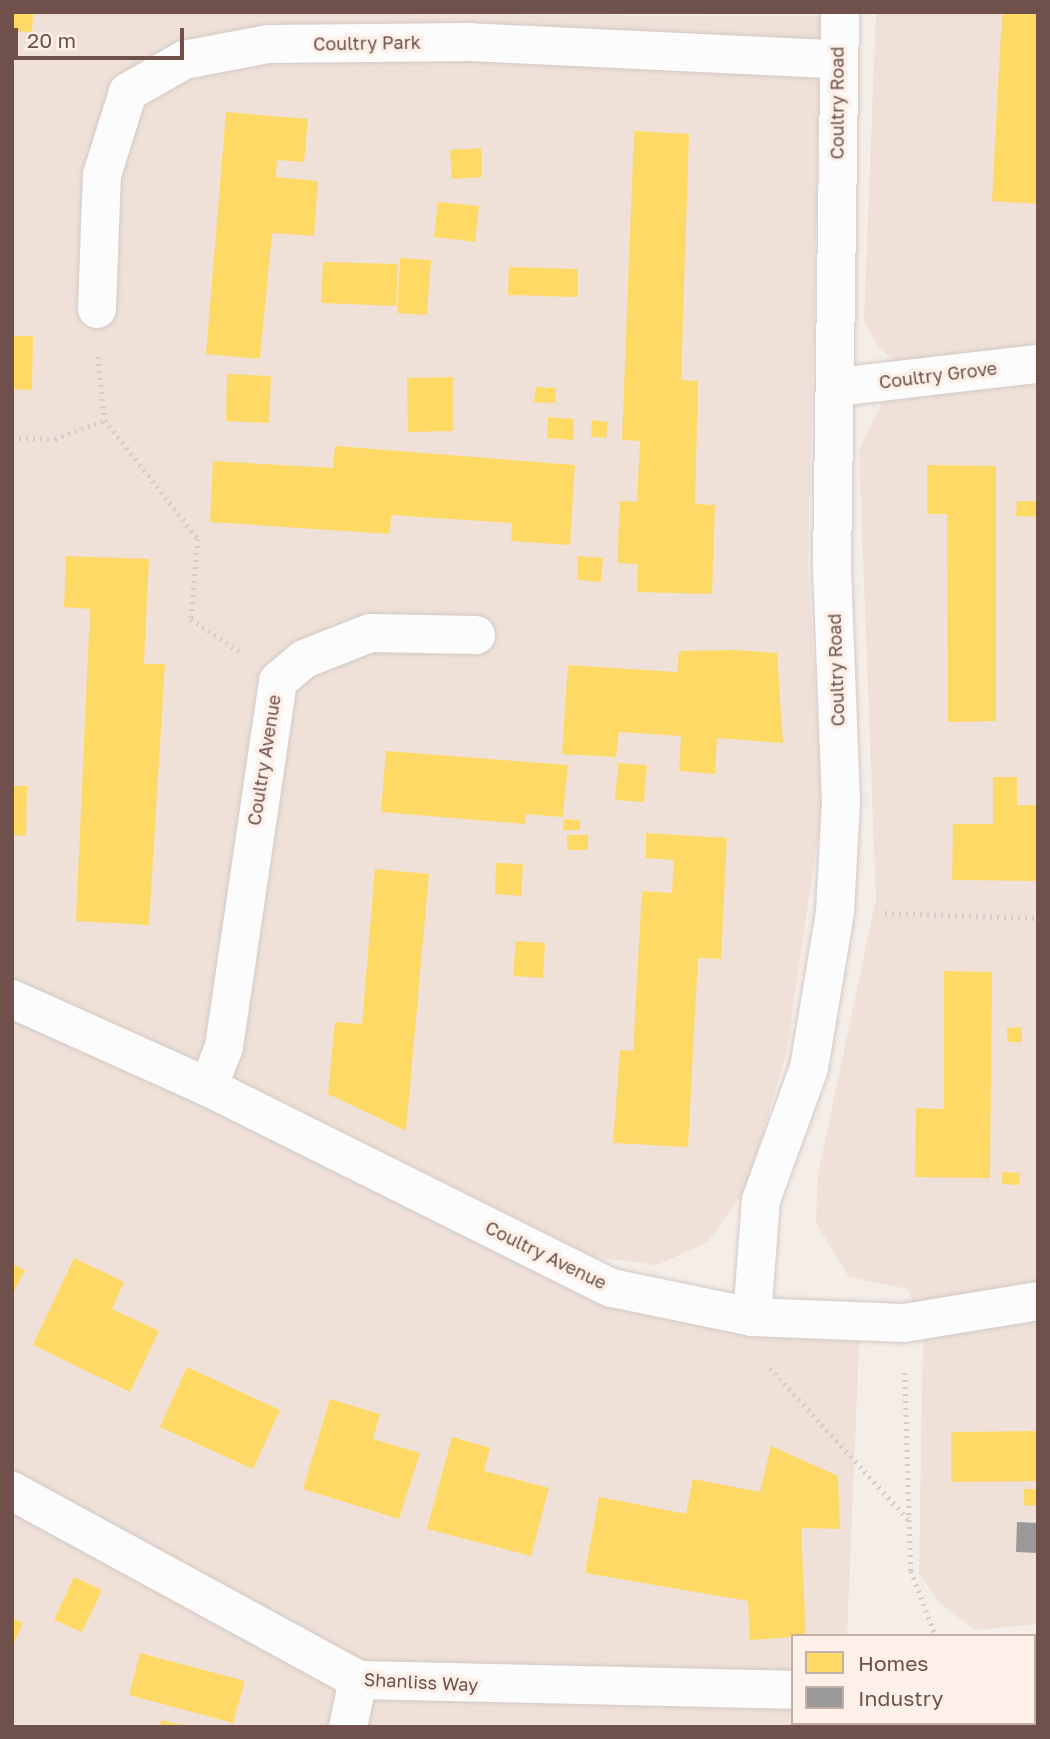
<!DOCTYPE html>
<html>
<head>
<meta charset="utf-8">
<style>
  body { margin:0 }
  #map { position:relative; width:1050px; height:1739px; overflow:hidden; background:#f4ede8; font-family:"Golos Text",sans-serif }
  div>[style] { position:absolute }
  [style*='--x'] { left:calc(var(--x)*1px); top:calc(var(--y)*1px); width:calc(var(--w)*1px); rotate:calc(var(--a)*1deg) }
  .residential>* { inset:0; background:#efe1d8 }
  .homes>* { inset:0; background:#ffd966 }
  .industry>* { inset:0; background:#999 }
  .path>* { height:4.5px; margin-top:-2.25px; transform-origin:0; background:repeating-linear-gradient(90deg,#d5ccca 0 2px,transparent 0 7px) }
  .roads { filter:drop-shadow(0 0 2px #d2c9c5) drop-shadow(0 0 2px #d2c9c5) }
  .street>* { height:38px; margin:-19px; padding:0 19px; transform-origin:19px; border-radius:19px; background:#fdfcfc }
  span { translate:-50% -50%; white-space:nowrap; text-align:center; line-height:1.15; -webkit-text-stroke:7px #fdf0e8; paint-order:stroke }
  .street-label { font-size:18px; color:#6f504b }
  .frame { position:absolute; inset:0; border:14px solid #6f504b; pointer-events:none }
  .legend { position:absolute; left:791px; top:1634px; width:245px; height:91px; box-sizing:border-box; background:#fdf0e8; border:2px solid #c4b0a9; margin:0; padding:9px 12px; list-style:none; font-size:21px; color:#6f504b }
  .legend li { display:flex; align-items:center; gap:14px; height:35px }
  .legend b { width:35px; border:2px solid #c4b0a9 }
  .scale { position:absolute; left:14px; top:28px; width:170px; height:32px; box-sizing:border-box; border:4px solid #6f504b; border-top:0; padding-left:9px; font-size:21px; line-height:24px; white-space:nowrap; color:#6f504b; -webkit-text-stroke:5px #fdf0e8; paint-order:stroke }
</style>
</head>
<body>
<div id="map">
  <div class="residential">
    <div style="clip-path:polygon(12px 12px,821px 16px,808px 563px,822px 807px,787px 1050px,747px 1187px,708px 1242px,657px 1265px,587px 1256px,12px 999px)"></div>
    <div style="clip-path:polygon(876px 12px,1038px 12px,1038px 1624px,975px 1630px,941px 1604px,919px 1574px,923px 1333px,908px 1289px,849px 1277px,816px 1223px,818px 1174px,876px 899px,859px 450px,881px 404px,915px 380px,877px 345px,864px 320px)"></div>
    <div style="clip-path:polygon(12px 1001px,586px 1277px,860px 1323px,847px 1636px,793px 1636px,793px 1723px,1034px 1723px,1038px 1707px,1038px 1727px,12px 1727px)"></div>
  </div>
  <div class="homes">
    <div style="clip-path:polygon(12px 12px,33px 12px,32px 32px,12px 31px)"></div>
    <div style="clip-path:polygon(1002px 12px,1038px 12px,1038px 204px,992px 201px)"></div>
    <div style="clip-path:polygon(226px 112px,308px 119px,304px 162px,277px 160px,276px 177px,318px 181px,314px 236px,272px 233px,260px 359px,206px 354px)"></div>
    <div style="clip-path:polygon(634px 131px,689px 134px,681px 380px,698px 381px,695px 504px,715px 505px,712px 594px,637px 592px,638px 564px,617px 563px,620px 501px,637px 502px,640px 441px,622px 440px)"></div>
    <div style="clip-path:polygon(481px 148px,482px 177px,452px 179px,450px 150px)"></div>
    <div style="clip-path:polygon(438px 202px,479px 206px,475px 242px,434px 237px)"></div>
    <div style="clip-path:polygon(400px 258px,431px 260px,427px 315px,397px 313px)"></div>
    <div style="clip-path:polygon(323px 262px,398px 264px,396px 306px,321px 303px)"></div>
    <div style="clip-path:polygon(509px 267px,578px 269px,577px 297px,508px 295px)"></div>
    <div style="clip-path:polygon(12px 336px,33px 336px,32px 390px,12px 389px)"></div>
    <div style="clip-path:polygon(227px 374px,271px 376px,269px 423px,226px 421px)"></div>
    <div style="clip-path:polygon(453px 377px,453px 431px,408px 432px,407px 378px)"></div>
    <div style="clip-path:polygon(536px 387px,556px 388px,555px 403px,534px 402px)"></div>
    <div style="clip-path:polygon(548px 417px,574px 419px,573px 440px,547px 438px)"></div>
    <div style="clip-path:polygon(592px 420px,608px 422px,606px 438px,591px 437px)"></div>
    <div style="clip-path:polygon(335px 446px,575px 465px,570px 545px,511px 541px,512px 523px,451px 519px,391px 515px,390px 534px,210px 522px,213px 461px,333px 468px)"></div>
    <div style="clip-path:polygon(927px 465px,996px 466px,996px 721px,948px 722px,947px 514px,927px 514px)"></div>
    <div style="clip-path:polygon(1017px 501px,1036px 501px,1037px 517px,1016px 516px)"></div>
    <div style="clip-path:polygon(66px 556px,149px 559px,144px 664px,165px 664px,149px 925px,76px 921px,90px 609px,64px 607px)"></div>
    <div style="clip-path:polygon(578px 556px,603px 558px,601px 582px,577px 580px)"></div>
    <div style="clip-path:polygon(734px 650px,777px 653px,783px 743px,717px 738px,715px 774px,679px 771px,681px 736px,619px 732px,616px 757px,562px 754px,568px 665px,677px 672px,679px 651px)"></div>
    <div style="clip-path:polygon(386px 751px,568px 765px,563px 817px,526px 814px,525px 824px,381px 812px)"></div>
    <div style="clip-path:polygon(618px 763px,647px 765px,644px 802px,615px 800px)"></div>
    <div style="clip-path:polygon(993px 777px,1017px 777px,1017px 805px,1038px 805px,1038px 881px,952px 880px,953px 824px,993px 824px)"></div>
    <div style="clip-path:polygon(12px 786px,27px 786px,26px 836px,12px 835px)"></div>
    <div style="clip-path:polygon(564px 819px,580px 820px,580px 830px,563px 830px)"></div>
    <div style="clip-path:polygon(646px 833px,727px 838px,721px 959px,698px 958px,688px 1147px,613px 1143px,620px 1050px,633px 1051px,642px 891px,672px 893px,674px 860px,646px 858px)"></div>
    <div style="clip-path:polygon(567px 835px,588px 835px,588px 850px,567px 850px)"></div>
    <div style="clip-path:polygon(496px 863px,523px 864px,521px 896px,495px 894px)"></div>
    <div style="clip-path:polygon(375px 869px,429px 874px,406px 1131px,328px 1094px,335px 1022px,362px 1024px)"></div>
    <div style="clip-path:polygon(516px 941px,545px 943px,543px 978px,513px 976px)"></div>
    <div style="clip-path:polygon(944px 971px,992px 972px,990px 1178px,915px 1177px,916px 1108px,944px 1109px)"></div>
    <div style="clip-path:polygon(1022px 1027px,1022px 1042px,1007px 1042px,1007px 1028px)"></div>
    <div style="clip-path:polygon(1002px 1172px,1020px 1173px,1019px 1185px,1002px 1184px)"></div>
    <div style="clip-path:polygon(74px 1258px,124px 1282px,112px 1309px,159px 1331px,130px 1392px,33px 1345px)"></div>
    <div style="clip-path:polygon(12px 1264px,25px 1270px,12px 1296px)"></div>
    <div style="clip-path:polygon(187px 1367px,280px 1410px,253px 1469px,160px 1427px)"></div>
    <div style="clip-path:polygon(330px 1399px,380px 1414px,373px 1439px,420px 1453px,399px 1519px,303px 1489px)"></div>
    <div style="clip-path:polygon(1038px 1431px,1038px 1481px,951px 1482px,951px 1432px)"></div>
    <div style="clip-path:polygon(452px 1437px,490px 1448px,484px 1471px,549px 1488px,531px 1556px,427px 1529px)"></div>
    <div style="clip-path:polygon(771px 1446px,838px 1476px,840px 1529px,801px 1528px,806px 1636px,750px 1640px,748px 1601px,585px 1573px,599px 1497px,686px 1514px,693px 1479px,760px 1492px)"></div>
    <div style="clip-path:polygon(1024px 1489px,1038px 1489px,1038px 1506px,1024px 1505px)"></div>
    <div style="clip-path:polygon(74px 1577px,102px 1590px,82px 1632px,54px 1620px)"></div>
    <div style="clip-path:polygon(12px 1618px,23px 1623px,12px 1647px)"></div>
    <div style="clip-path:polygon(140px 1653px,245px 1681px,233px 1723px,129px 1695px)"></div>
    <div style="clip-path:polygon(161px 1720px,185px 1726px,184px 1727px,160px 1727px)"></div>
  </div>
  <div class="industry">
    <div style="clip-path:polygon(1017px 1522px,1038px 1523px,1038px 1553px,1016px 1552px)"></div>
  </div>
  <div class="path">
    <div style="--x:98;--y:357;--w:63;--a:83.7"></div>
    <div style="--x:105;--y:420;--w:151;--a:52"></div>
    <div style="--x:198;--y:539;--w:80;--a:95"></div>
    <div style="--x:191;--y:619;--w:58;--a:33.7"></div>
    <div style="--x:12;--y:438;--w:43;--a:1.3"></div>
    <div style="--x:55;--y:439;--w:53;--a:-20.8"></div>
    <div style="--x:885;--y:913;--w:153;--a:1.9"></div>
    <div style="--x:770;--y:1368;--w:205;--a:47.6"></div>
    <div style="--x:905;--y:1373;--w:198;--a:88.3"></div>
    <div style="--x:911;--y:1571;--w:70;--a:69"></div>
  </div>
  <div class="roads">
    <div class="street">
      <div style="--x:97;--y:309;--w:134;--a:-87.9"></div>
      <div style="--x:102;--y:175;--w:87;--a:-72.6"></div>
      <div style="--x:128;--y:92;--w:64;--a:-29.7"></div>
      <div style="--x:184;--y:60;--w:86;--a:-10.8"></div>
      <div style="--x:268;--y:44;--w:201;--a:-0.6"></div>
      <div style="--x:469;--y:42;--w:367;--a:2.7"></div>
      <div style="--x:838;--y:387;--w:201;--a:-6.6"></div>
      <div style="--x:12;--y:999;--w:215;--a:24.2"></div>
      <div style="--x:208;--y:1087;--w:451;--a:26.5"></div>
      <div style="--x:612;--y:1288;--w:143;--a:11.7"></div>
      <div style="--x:752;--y:1317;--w:152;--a:2.3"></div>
      <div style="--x:904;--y:1323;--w:136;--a:-9.3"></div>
      <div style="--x:208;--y:1087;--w:43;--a:-68.2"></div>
      <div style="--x:224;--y:1047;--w:370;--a:-81.6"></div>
      <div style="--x:278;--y:681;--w:34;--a:-40"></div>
      <div style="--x:304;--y:659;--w:71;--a:-21.5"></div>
      <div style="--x:370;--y:633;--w:106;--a:1.1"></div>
      <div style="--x:752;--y:1317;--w:117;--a:-85.6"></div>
      <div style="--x:761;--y:1200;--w:140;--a:-70"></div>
      <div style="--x:809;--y:1068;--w:158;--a:-80.5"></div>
      <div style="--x:835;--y:912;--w:110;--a:-86.9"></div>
      <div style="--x:841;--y:802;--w:237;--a:-92.2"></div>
      <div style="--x:832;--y:565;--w:553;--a:-89.17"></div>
      <div style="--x:12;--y:1491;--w:394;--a:28.6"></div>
      <div style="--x:358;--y:1680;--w:435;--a:1.3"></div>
      <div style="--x:1034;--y:1663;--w:4;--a:-14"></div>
      <div style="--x:348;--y:1727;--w:48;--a:-78"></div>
      <div style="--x:833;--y:1727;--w:4;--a:-76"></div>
    </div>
  </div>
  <div class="street-label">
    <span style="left:367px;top:43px;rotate:-1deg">Coultry Park</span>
    <span style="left:837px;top:103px;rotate:-90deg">Coultry Road</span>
    <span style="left:938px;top:375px;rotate:-7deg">Coultry Grove</span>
    <span style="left:836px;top:670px;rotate:-92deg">Coultry Road</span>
    <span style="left:264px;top:760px;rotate:-81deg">Coultry Avenue</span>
    <span style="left:546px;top:1255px;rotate:26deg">Coultry Avenue</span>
    <span style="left:421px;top:1682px;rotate:3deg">Shanliss Way</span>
  </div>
  <div class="frame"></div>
  <ul class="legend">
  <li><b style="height:19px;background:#ffd966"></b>Homes</li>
  <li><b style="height:19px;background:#999"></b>Industry</li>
  </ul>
  <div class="scale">20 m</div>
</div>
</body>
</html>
